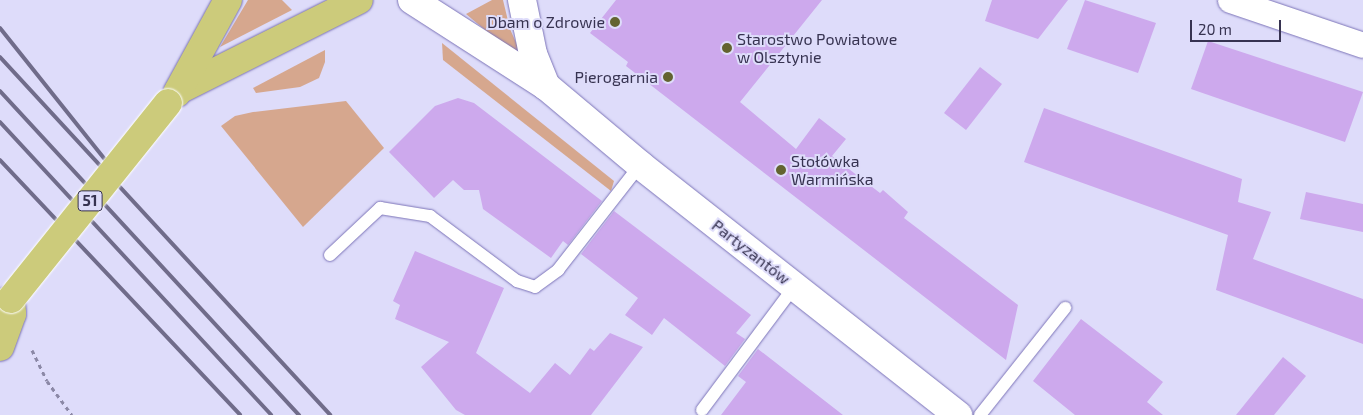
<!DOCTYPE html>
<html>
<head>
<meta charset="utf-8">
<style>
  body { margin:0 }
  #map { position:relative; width:1363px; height:415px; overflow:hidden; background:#dedcfa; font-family:"Exo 2",sans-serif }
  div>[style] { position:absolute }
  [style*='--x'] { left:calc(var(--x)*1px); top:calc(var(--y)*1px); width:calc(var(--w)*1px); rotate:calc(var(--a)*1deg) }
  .green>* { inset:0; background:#d6a78e }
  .building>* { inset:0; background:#cda9ed }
  .path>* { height:3px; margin-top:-1.5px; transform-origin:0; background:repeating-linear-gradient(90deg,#8b88a6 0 4px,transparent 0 8px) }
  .roads { filter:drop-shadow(0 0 1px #7c74b8) drop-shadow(0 0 1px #7c74b8) }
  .service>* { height:12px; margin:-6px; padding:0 6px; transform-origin:6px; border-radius:6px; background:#fff }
  .minor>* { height:25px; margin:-12.5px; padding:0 12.5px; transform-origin:12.5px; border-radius:12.5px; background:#fff }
  .tertiary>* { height:28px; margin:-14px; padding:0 14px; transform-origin:14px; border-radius:14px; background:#fff }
  .primary>* { height:28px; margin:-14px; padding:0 14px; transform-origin:14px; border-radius:14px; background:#cccb7b }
  .rail>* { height:4px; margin:-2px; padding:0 2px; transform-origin:2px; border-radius:2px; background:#706c8a }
  .bridges { filter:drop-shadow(0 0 1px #fff) drop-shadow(0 0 1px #fff) }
  .primary-bridge>* { height:28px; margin:-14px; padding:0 14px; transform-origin:14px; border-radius:14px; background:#cccb7b }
  .dots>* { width:14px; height:14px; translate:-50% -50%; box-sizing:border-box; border:2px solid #dedcfa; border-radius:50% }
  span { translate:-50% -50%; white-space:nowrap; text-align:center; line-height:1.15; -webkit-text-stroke:4px #dedcfa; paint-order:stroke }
  .shield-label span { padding:1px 4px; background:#dedcfa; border:1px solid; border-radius:4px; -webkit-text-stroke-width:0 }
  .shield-label { font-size:15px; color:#373351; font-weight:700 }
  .poi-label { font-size:16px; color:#373351 }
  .right { translate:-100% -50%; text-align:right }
  .left { translate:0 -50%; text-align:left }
  .street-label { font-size:16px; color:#373351 }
  .scale { position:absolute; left:1190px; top:20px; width:91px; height:22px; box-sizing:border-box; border:2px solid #373351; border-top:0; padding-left:6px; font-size:15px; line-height:18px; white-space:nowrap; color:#373351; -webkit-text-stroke:4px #dedcfa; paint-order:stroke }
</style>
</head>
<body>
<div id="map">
  <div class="green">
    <div style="clip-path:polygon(248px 0,282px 0,292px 10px,220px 47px)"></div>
    <div style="clip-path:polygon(492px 0,503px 0,510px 29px,522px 56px,520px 59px,466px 14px)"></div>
    <div style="clip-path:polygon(442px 43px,614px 181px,611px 191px,443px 60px)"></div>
    <div style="clip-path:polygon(325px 50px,325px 62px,319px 78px,300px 87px,256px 93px,253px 88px)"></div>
    <div style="clip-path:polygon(346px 101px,384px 148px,303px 227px,221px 126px,235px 116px,253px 112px)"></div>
  </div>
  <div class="building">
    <div style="clip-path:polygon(616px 0,822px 0,740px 102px,796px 149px,819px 118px,846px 139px,832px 156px,880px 193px,883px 190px,908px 212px,904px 218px,1018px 305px,1006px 360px,626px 66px,628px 62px,590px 33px)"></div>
    <div style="clip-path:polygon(992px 0,1068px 0,1038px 39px,985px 21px)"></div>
    <div style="clip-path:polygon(1085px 0,1156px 23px,1138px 73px,1067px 49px)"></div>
    <div style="clip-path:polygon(1208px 41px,1363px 92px,1345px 142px,1191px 89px)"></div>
    <div style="clip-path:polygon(980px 67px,1002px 84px,966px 130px,944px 113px)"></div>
    <div style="clip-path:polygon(458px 98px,474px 103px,602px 201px,568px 245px,563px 241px,551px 258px,483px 209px,479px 190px,464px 190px,453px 180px,434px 198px,389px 152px,435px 106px)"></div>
    <div style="clip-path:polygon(1044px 108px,1242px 179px,1238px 202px,1271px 212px,1253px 259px,1363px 299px,1363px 344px,1216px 290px,1228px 235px,1024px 162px)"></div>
    <div style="clip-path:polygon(1306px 192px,1363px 204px,1363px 232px,1300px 219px)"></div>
    <div style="clip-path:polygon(614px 211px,751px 315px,736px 333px,745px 339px,725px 366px,664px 318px,652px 335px,625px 315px,638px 298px,581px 254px)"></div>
    <div style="clip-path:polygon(415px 251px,504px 288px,476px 353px,530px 393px,555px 363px,570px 375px,590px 348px,594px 351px,610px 333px,643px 347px,591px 415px,465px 415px,456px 410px,421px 367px,449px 342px,395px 319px,400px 305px,393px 301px)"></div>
    <div style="clip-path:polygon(1081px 319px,1163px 382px,1147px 402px,1163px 415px,1075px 415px,1033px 381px)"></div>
    <div style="clip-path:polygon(758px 349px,843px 415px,721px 415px,746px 382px,738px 376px)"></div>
    <div style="clip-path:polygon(1283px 357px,1306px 376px,1274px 415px,1236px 415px)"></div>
  </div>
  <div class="path">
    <div style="--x:32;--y:350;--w:34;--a:64"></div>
    <div style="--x:47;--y:381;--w:42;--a:53.7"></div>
  </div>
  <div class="roads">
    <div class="service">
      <div style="--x:330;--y:255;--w:69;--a:-43.2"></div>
      <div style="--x:380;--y:208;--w:51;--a:9.1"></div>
      <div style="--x:430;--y:216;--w:109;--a:36.8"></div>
      <div style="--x:517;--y:281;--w:19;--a:18"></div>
      <div style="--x:535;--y:287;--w:29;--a:-36"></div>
      <div style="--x:558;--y:270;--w:133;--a:-52"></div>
      <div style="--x:702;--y:410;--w:154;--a:-53.2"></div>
      <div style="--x:980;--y:415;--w:137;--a:-51.5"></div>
    </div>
    <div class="minor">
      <div style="--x:1230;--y:0;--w:140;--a:18.7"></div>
    </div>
    <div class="tertiary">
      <div style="--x:412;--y:0;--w:159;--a:32.7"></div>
      <div style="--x:546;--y:86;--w:123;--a:40"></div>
      <div style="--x:640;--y:165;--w:405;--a:38.2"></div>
      <div style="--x:522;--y:0;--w:55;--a:78.5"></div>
      <div style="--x:533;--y:54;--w:35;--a:68"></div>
    </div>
    <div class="primary">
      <div style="--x:179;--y:90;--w:201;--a:-26.6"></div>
      <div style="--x:177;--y:93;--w:106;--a:-61.3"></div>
      <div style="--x:0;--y:304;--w:12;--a:-24"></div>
      <div style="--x:11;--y:299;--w:15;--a:86"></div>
      <div style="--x:12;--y:314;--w:35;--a:110"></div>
    </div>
  </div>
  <div class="rail">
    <div style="--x:0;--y:28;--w:183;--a:51.4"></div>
    <div style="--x:0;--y:57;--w:487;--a:47.3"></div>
    <div style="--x:0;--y:91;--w:441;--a:47.3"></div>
    <div style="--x:0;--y:122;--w:399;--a:47.2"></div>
    <div style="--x:0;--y:160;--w:350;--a:46.7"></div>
  </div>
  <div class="bridges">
    <div class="primary-bridge">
      <div style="--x:11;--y:299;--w:251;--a:-51.3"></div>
    </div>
  </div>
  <div class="dots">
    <div style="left:615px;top:22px;background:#636330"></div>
    <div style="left:727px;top:48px;background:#636330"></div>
    <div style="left:668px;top:77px;background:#636330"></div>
    <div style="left:781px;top:170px;background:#636330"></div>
  </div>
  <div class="shield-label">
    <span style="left:90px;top:201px">51</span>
  </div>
  <div class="poi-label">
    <span class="right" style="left:605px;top:22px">Dbam o Zdrowie</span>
    <span class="left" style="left:737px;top:48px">Starostwo Powiatowe<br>w Olsztynie</span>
    <span class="right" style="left:658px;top:77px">Pierogarnia</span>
    <span class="left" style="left:791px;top:170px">Stołówka<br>Warmińska</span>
  </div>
  <div class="street-label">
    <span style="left:751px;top:252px;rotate:38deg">Partyzantów</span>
  </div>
  <div class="scale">20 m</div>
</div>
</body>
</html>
